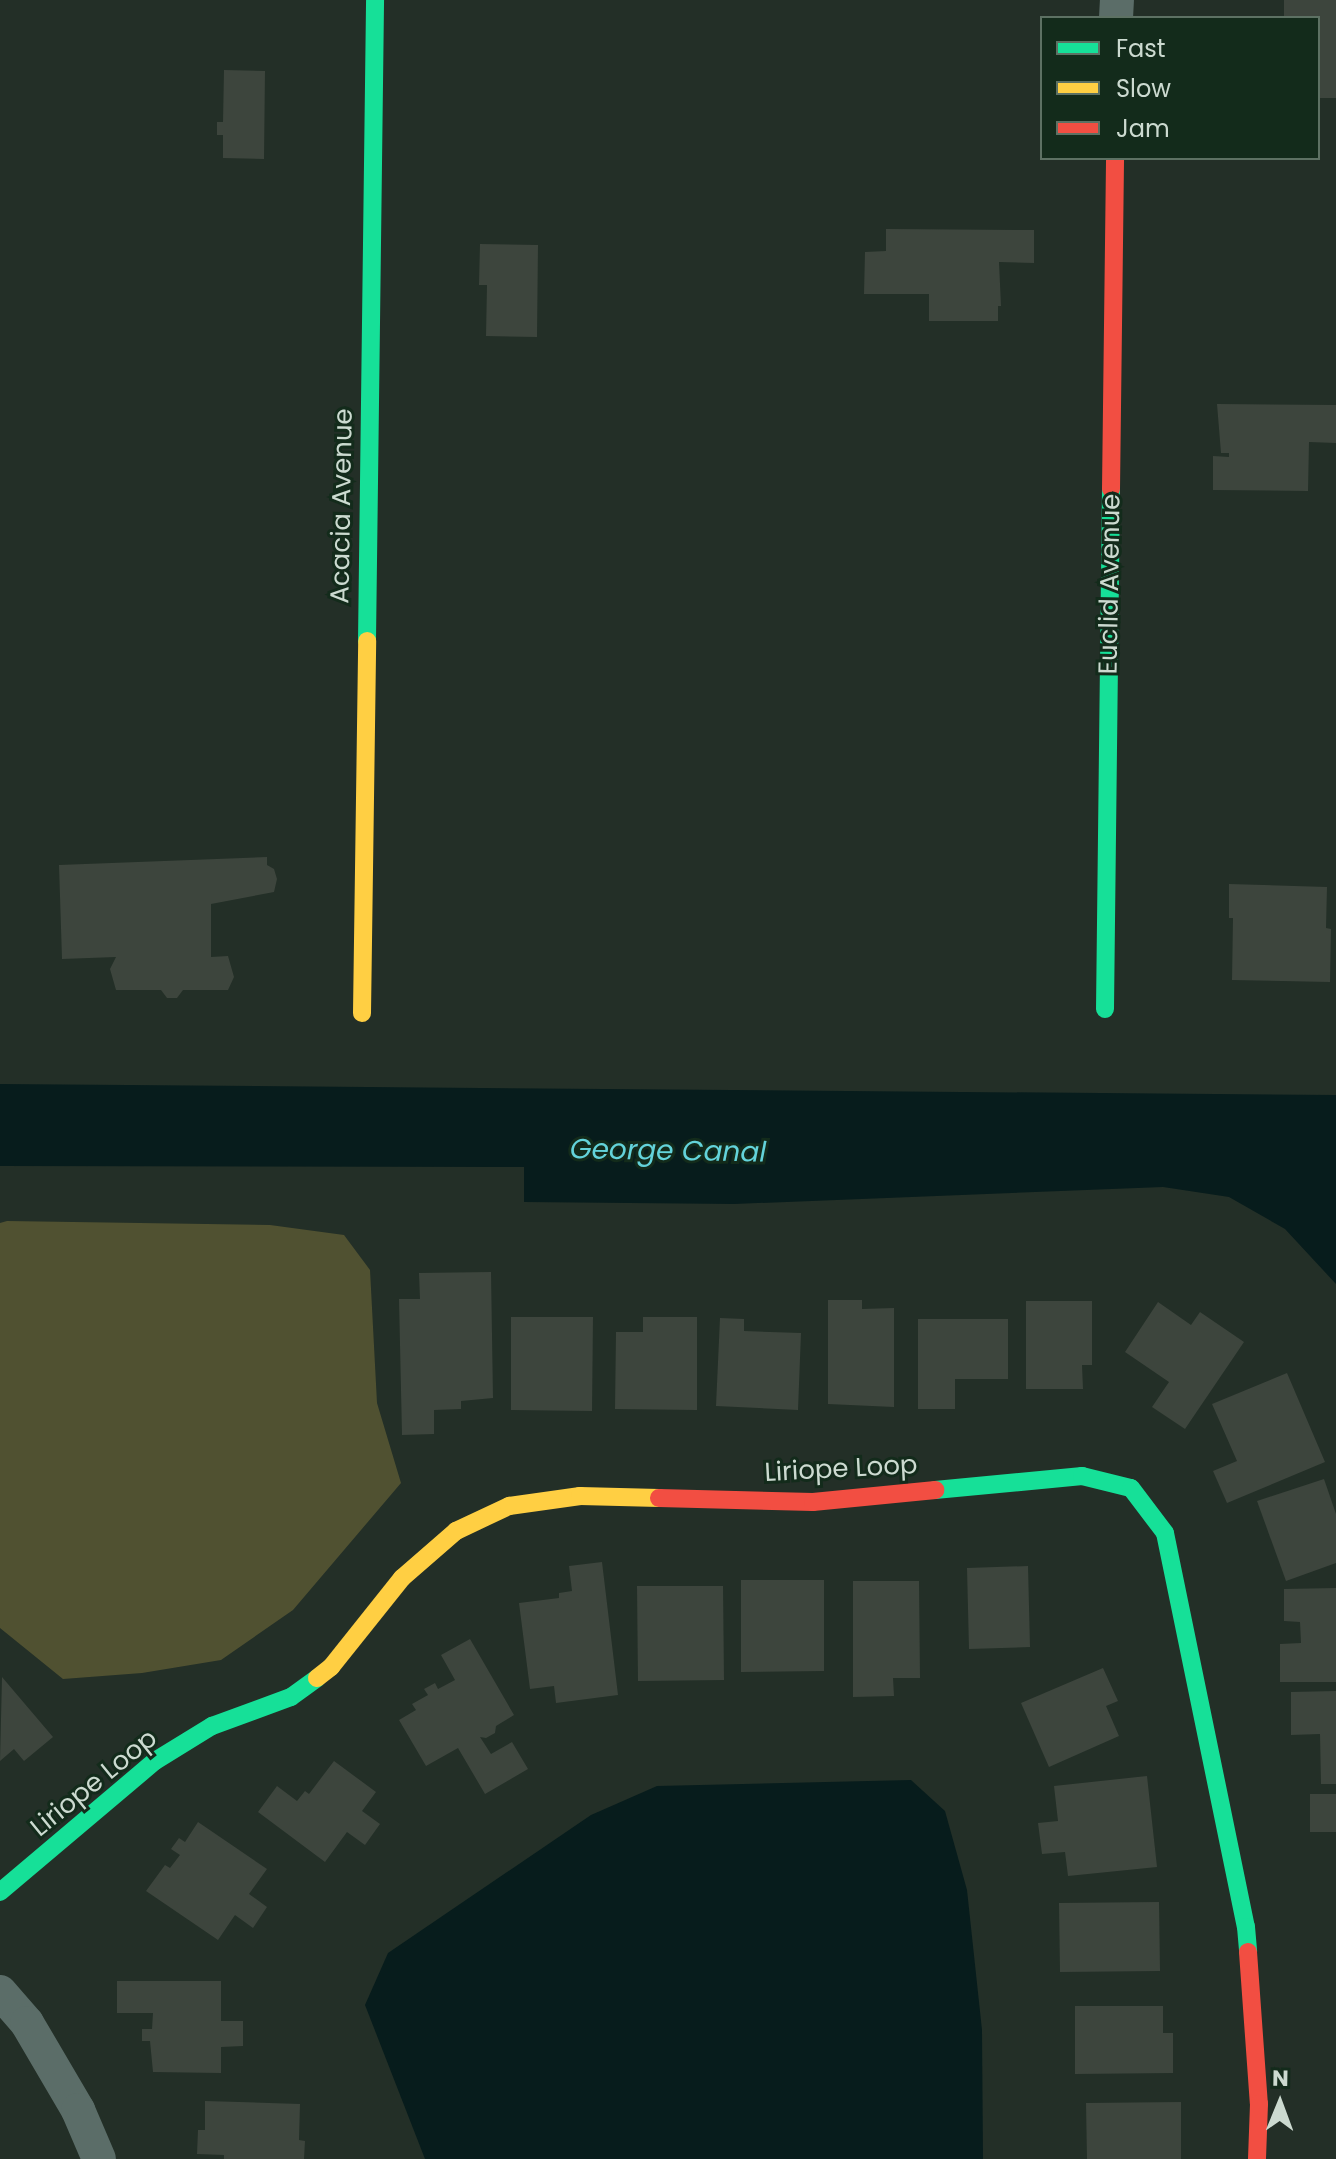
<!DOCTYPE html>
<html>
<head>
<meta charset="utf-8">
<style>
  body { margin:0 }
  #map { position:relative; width:1336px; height:2159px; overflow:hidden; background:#232f27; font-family:Poppins,sans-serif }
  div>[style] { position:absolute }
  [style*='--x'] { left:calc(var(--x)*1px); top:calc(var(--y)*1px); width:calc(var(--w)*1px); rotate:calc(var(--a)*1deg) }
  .green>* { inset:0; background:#505131 }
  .water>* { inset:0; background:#071c1c }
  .building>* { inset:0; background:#3d453d }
  .street>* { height:34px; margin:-17px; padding:0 17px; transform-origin:17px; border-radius:17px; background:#5b6d68 }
  .fast>* { height:18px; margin:-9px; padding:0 9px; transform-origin:9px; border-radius:9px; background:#16e098 }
  .slow>* { height:18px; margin:-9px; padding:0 9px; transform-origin:9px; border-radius:9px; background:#ffcf43 }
  .jam>* { height:18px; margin:-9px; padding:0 9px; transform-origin:9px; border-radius:9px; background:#f24e42 }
  span { translate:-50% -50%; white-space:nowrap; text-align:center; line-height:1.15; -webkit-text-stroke:6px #132b1b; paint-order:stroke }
  .street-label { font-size:26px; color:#ccdad0 }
  .water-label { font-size:28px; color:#63d3da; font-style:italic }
  .legend { position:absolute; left:1040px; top:16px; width:280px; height:144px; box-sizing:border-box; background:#132b1b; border:2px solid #5d7163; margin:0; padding:10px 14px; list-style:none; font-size:24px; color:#ccdad0 }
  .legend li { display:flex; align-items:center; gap:16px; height:40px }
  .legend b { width:40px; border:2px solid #5d7163 }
  .north { position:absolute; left:1240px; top:2063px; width:80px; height:80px; -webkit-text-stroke:6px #132b1b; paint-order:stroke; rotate:1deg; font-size:22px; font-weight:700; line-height:32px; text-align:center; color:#ccdad0 }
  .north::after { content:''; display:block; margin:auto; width:28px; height:36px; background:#ccdad0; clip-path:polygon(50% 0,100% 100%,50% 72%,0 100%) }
</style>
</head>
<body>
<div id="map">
  <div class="green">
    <div style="clip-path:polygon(7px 1221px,270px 1225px,344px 1235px,370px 1270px,377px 1403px,401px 1483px,293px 1610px,221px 1660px,142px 1673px,63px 1679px,0 1628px,0 1223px)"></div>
  </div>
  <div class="water">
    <div style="clip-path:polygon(0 1084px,1336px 1095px,1336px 1284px,1285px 1229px,1229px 1197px,1163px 1187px,734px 1204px,524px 1202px,524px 1167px,0 1166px)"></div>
    <div style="clip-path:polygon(911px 1780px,945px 1811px,967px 1890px,982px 2030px,983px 2159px,425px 2159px,365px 2005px,388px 1953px,591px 1815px,657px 1786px)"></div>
  </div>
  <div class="building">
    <div style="clip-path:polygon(1284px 0,1336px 0,1336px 98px,1318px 98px,1318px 18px,1284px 18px)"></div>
    <div style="clip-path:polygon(224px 70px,265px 71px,264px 159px,223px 158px,223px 135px,217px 135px,217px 122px,223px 122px)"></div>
    <div style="clip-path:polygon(886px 229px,1034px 230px,1034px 263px,999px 262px,1001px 306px,998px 306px,998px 321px,929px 321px,929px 294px,864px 294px,865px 252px,886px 251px)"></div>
    <div style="clip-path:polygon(480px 244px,538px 245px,537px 337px,486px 336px,487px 285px,479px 285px)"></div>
    <div style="clip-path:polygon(1217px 404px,1336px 405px,1336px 443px,1309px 442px,1308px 491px,1213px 490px,1213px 456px,1229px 457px,1229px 453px,1221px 453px)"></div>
    <div style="clip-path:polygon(267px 857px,267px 865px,274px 869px,277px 879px,274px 892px,211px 904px,211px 957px,228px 956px,234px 977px,228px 990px,183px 990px,177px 998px,167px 998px,161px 990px,116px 990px,110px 969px,116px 957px,62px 959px,59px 865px)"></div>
    <div style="clip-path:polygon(1229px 884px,1327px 887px,1326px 928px,1331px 929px,1330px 982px,1232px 980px,1233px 918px,1229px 918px)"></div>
    <div style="clip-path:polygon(491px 1272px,493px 1398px,461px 1401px,461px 1409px,434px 1410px,434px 1434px,402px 1435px,399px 1299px,420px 1299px,419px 1273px)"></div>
    <div style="clip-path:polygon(828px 1300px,862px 1300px,862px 1309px,894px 1308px,894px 1407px,828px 1404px)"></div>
    <div style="clip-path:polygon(1026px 1301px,1092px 1301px,1092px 1365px,1082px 1365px,1083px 1389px,1026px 1389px)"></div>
    <div style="clip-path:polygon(1158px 1302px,1191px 1325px,1200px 1312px,1244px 1342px,1185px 1429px,1152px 1407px,1169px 1382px,1125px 1352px)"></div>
    <div style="clip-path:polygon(511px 1317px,593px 1317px,592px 1411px,511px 1410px)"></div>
    <div style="clip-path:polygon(643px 1317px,697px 1317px,697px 1410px,615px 1409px,616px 1332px,643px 1332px)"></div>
    <div style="clip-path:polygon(720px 1318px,744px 1319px,744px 1331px,801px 1333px,798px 1410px,716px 1406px)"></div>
    <div style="clip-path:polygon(918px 1319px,1008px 1319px,1008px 1379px,955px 1379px,955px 1409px,918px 1409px)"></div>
    <div style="clip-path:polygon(1287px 1373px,1325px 1462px,1227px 1503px,1213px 1471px,1237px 1461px,1212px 1404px)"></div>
    <div style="clip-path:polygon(1324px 1479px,1336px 1514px,1336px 1563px,1286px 1581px,1257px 1501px)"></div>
    <div style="clip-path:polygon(602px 1562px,618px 1695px,556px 1703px,554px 1686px,530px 1689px,519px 1603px,559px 1598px,559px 1593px,572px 1591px,569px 1566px)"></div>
    <div style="clip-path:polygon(1028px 1566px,1030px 1647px,969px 1649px,967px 1568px)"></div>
    <div style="clip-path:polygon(741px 1580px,824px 1580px,824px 1671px,741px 1672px)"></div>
    <div style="clip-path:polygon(853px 1581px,919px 1581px,920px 1678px,893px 1678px,894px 1696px,853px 1697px)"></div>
    <div style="clip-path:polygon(637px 1586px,723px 1586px,724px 1680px,638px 1681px)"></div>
    <div style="clip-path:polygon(1336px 1588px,1336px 1682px,1280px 1682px,1280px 1644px,1301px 1643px,1300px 1622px,1284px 1621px,1284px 1589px)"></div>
    <div style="clip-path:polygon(470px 1639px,514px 1715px,496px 1726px,495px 1733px,486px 1738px,480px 1737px,491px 1754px,512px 1742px,528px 1769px,485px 1794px,458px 1748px,426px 1766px,399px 1720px,416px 1710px,412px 1704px,428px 1695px,424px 1689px,435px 1683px,438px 1689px,455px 1680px,441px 1655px)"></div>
    <div style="clip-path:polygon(1103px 1668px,1118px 1701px,1106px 1706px,1119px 1736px,1049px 1767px,1021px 1703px)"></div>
    <div style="clip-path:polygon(2px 1677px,53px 1737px,24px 1761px,14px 1749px,0 1761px)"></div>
    <div style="clip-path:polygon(1336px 1691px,1336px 1784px,1321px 1784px,1320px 1734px,1291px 1735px,1291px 1692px)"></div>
    <div style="clip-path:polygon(334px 1761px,376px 1792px,362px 1811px,380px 1824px,365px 1845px,347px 1832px,325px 1862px,258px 1812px,277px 1786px,297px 1801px,305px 1791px,309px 1794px)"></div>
    <div style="clip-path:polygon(1147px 1776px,1157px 1867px,1068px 1876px,1065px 1852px,1042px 1854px,1038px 1823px,1058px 1821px,1054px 1786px)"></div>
    <div style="clip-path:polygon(1310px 1794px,1336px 1794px,1336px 1832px,1310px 1832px)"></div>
    <div style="clip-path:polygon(198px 1822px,267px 1869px,249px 1894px,267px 1907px,253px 1928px,235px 1915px,218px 1940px,146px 1891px,165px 1865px,170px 1868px,180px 1855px,171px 1849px,179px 1838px,185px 1842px)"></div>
    <div style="clip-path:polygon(1159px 1902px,1160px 1971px,1060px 1972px,1059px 1903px)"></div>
    <div style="clip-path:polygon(117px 1981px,221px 1981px,221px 2021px,243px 2021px,243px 2046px,221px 2047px,221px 2073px,153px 2072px,150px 2041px,142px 2041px,142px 2029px,152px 2029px,153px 2013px,117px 2013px)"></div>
    <div style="clip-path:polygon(1075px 2006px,1163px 2006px,1163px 2033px,1173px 2033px,1173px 2073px,1075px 2074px)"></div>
    <div style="clip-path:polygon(205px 2101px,300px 2104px,299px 2140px,305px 2141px,304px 2159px,224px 2159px,224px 2155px,197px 2154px,198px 2130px,205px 2130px)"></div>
    <div style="clip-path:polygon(1181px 2102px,1181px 2159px,1087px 2159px,1086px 2103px)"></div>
  </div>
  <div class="street">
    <div style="--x:1116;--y:18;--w:18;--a:-87"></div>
    <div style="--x:0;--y:1992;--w:41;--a:48.9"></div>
    <div style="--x:27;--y:2023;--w:101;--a:59.6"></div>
    <div style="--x:78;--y:2110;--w:53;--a:66.8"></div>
  </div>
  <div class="fast">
    <div style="--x:367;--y:641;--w:641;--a:-89.28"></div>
    <div style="--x:1105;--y:1009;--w:520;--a:-89.34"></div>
    <div style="--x:935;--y:1490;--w:148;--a:-5.4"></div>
    <div style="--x:1082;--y:1476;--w:50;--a:13.8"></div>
    <div style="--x:1131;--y:1488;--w:56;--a:52.9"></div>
    <div style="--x:1165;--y:1533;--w:402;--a:78.4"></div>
    <div style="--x:1246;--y:1927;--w:25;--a:85"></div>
    <div style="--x:0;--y:1892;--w:203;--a:-40.2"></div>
    <div style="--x:155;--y:1761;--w:67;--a:-31.6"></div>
    <div style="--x:212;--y:1726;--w:84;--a:-20.2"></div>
    <div style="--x:291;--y:1697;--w:32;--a:-36"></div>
  </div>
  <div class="slow">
    <div style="--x:362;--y:1013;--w:372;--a:-89.2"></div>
    <div style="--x:317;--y:1678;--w:18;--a:-38"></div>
    <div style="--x:331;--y:1667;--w:114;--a:-51.4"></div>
    <div style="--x:402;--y:1578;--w:72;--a:-41"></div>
    <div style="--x:456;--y:1531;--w:59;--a:-25.3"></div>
    <div style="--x:509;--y:1506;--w:72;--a:-8"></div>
    <div style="--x:580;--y:1496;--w:79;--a:1.5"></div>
  </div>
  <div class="jam">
    <div style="--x:1111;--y:489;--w:331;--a:-89.3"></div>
    <div style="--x:659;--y:1498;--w:154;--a:1.5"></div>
    <div style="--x:813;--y:1502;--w:123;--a:-5.6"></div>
    <div style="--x:1248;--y:1952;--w:152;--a:85.9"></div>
    <div style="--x:1259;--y:2104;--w:55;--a:92.1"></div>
  </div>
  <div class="street-label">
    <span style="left:342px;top:506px;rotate:-89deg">Acacia Avenue</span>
    <span style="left:1110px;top:584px;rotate:-89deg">Euclid Avenue</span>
    <span style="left:841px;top:1469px;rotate:-3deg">Liriope Loop</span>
    <span style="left:94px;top:1783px;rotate:-39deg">Liriope Loop</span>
  </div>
  <div class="water-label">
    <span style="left:668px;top:1151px;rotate:1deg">George Canal</span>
  </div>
  <ul class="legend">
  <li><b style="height:10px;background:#16e098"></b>Fast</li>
  <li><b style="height:10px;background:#ffcf43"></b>Slow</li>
  <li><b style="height:10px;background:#f24e42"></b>Jam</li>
  </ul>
  <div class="north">N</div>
</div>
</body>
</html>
